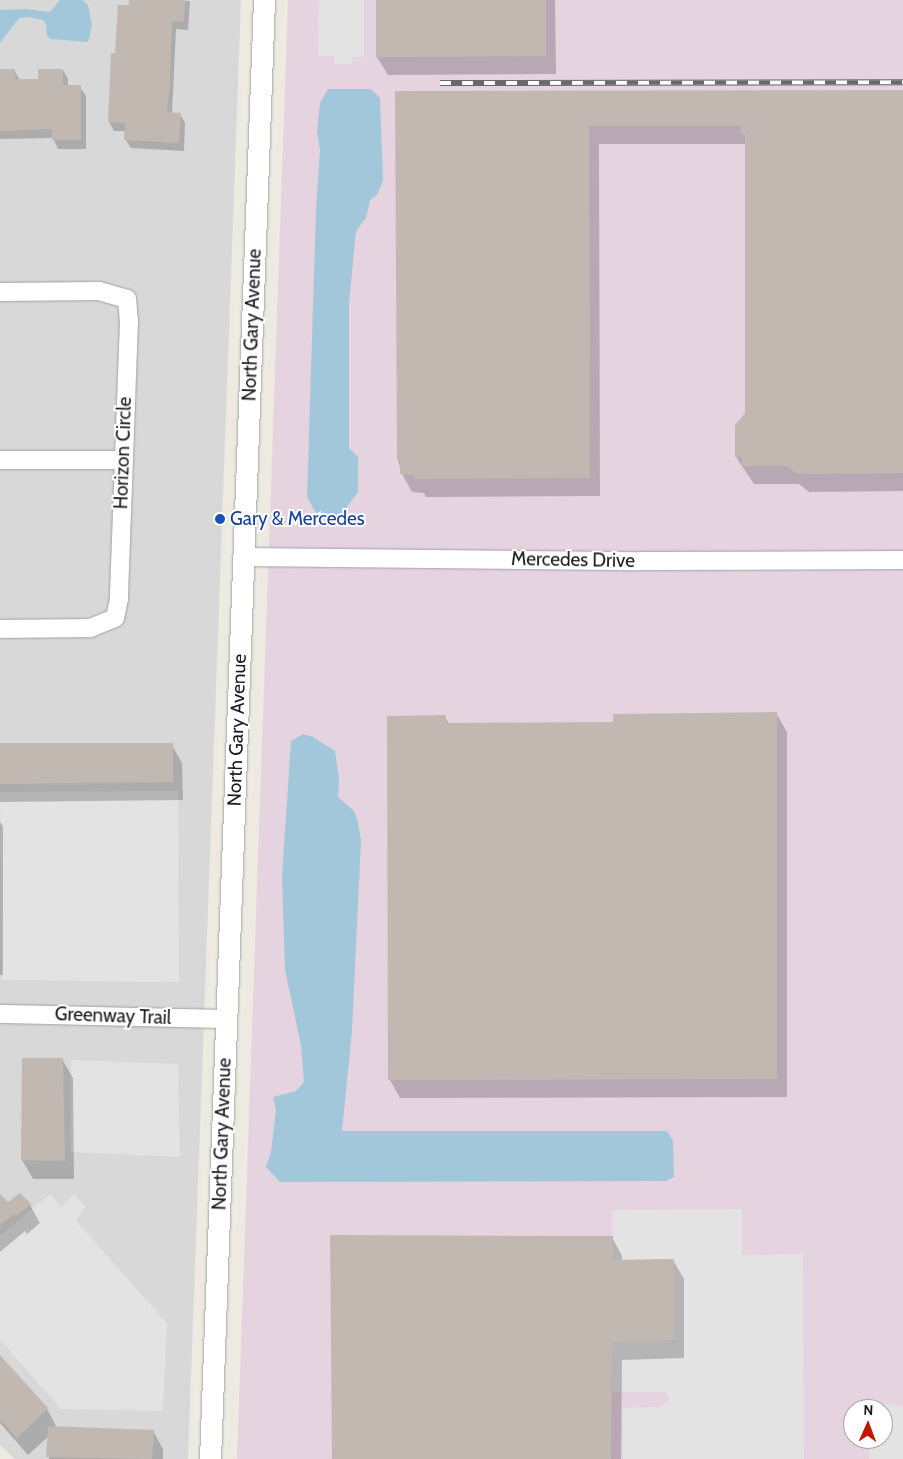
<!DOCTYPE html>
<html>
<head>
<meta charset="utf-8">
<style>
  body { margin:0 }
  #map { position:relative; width:903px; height:1459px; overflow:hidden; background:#edeae1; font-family:Cabin,sans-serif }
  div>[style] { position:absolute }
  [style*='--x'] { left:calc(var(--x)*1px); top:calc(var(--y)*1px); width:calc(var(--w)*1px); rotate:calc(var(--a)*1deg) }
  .residential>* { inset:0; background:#d9d8d8 }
  .industrial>* { inset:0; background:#e6d3e0 }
  .parking>* { inset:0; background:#e3e3e3 }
  .water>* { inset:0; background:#a2c7da }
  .shadow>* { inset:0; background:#0003 }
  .building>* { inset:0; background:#c1b9b1 }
  .roads { filter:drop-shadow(0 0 1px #a2a2a2) drop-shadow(0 0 1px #a2a2a2) }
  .minor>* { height:18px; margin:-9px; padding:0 9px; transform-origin:9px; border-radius:9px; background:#fff }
  .tertiary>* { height:21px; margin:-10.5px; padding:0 10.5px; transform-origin:10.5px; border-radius:10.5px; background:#fff }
  .rail>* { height:5.5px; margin-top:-2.75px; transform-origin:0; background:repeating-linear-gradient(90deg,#fff 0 11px,#696969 0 22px); box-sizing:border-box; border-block:1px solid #696969 }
  .dots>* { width:14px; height:14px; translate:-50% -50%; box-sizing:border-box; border:2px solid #fff; border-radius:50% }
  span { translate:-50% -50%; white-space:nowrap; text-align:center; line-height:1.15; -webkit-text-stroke:4px #fff; paint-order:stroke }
  .street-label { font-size:19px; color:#1b1b1b }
  .transit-label { font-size:19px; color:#164399 }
  .left { translate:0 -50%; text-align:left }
  .north { position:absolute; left:843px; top:1399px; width:50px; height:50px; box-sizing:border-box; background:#fff; border:1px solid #a4a4a4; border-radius:50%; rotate:2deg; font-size:14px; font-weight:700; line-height:20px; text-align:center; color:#1b1b1b }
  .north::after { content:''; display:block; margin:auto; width:18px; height:22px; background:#c11805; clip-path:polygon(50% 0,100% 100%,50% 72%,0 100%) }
</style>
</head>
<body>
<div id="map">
  <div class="residential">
    <div style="clip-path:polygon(0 0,241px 0,188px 1459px,15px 1459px,0 1445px)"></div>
  </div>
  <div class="industrial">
    <div style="clip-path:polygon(evenodd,288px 0,903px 0,903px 1459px,237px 1459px,288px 0,853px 1409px,883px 1409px,883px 1439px,853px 1439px,853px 1409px)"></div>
  </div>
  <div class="parking">
    <div style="clip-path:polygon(319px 0,364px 0,364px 57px,352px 57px,351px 64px,334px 64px,334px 56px,318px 56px)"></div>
    <div style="clip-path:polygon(178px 791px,179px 982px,2px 980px,0 792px)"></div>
    <div style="clip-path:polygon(71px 1060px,178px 1064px,180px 1157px,71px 1152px)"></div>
    <div style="clip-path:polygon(50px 1194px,61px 1207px,74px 1194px,86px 1207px,76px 1221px,167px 1323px,163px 1411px,61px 1409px,0 1340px,0 1236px)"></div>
    <div style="clip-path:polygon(742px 1209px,742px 1255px,803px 1254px,804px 1459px,623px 1459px,623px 1408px,661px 1407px,670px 1399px,665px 1392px,612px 1392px,612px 1342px,675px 1340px,674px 1259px,613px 1260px,612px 1210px)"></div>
    <div style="clip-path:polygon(873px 1402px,903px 1406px,903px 1459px,869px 1459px,870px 1439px,883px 1439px,883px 1409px,872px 1409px)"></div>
  </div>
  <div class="water">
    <div style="clip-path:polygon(60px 0,82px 0,88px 5px,92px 25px,88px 42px,51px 39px,47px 36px,46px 24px,43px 20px,29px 17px,19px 18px,0 43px,0 10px,25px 9px,50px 12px)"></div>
    <div style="clip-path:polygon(328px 89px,371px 89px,380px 98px,383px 181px,377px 195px,370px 200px,366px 218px,356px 231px,349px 304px,349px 448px,358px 457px,358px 492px,341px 515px,329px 517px,317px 515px,307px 497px,316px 209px,320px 150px,317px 131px,320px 103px)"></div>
    <div style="clip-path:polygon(303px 734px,313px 737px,335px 751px,339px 778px,338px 797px,354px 811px,358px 822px,361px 841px,352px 1031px,342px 1131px,667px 1131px,673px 1141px,674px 1177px,666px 1181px,280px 1182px,266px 1167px,271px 1152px,276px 1110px,273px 1097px,296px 1091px,304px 1082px,301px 1045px,285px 970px,282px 876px,291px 741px)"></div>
  </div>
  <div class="shadow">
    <div style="clip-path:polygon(130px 0,190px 1px,188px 30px,176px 29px,172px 114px,180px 114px,185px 123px,184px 151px,131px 148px,125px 139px,126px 131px,114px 131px,109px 122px,116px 54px)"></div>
    <div style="clip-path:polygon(377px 0,555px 0,556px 74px,388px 75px,377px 57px)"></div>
    <div style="clip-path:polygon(0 70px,14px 70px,20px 80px,39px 80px,63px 70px,68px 79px,68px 87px,80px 87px,86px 96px,86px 149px,58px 149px,53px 138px,0 139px)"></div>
    <div style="clip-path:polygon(396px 92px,903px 92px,903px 491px,809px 492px,799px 484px,754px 484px,736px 457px,746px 413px,746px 144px,599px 144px,600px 496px,426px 497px,424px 493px,412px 492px,402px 474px,398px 460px)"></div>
    <div style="clip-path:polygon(776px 713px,787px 732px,787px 1097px,400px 1098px,390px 1080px,445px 717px,449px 724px,614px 723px)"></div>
    <div style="clip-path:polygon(0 744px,172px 745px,182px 763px,183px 800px,0 802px)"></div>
    <div style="clip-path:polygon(0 822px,3px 826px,3px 975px,0 975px)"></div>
    <div style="clip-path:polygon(62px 1059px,73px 1078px,74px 1179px,33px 1179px,22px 1160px,23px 1102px)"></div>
    <div style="clip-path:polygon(0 1195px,8px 1203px,19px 1195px,30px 1205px,40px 1223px,27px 1234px,25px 1231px,0 1252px)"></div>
    <div style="clip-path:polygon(612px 1237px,622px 1256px,622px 1261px,673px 1260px,684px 1279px,684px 1358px,622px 1360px,621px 1459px,333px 1459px)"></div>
    <div style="clip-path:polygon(0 1357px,47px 1409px,57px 1428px,153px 1431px,163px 1449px,163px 1459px,49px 1459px,49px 1436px,28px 1455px,0 1423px)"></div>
  </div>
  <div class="building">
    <div style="clip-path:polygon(129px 0,185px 0,184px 22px,172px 21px,170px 84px,167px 112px,181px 113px,179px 143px,124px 140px,125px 123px,108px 122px,111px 53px,115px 53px,118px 5px,129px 5px)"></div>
    <div style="clip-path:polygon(376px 0,546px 0,546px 56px,376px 57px)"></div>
    <div style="clip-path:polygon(0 69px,15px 69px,15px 79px,38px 79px,38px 69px,63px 69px,63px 85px,81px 85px,81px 140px,52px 140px,52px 129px,0 131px)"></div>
    <div style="clip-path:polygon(903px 90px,903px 473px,797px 474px,787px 466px,742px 466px,742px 457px,735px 457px,735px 425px,745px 413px,745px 134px,741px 134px,741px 126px,589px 126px,590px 478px,414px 479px,414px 475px,400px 474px,400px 460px,397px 460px,395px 91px)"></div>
    <div style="clip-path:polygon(777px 712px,777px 1079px,388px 1080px,387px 716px,446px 715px,446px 723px,613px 722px,613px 714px)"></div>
    <div style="clip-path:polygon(0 743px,173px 743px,173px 782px,0 784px)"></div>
    <div style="clip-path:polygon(22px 1058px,63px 1058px,65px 1161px,21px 1160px)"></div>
    <div style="clip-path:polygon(20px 1193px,31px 1204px,16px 1216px,14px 1214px,0 1225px,0 1194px,8px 1202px)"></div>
    <div style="clip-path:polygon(330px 1235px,613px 1236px,613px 1260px,674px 1259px,675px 1340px,612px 1342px,611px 1459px,332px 1459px)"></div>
    <div style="clip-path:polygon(0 1355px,48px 1408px,17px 1438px,0 1419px)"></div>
    <div style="clip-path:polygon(48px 1426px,154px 1430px,152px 1459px,46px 1457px)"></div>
  </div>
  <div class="roads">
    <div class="minor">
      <div style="--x:0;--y:292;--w:99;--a:-0.6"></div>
      <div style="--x:99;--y:291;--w:29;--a:16"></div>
      <div style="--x:127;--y:299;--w:22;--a:85"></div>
      <div style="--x:129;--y:321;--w:278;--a:92.1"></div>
      <div style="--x:119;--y:599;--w:19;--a:102"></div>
      <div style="--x:115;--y:618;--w:27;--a:158"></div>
      <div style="--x:90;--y:628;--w:90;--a:179.4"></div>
      <div style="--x:0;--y:460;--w:122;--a:0"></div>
      <div style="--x:243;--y:557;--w:397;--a:0.6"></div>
      <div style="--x:640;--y:561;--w:263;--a:-0.2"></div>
      <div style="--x:0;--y:1014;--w:226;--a:1.3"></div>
    </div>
    <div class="tertiary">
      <div style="--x:210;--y:1459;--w:1460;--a:-87.88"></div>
    </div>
  </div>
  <div class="rail">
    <div style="--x:440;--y:83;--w:463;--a:-0.1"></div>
  </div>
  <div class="dots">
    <div style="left:220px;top:519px;background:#1a4fb4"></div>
  </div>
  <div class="street-label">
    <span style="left:252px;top:325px;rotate:-88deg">North Gary Avenue</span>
    <span style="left:123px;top:453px;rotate:-88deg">Horizon Circle</span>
    <span style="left:573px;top:560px;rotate:1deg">Mercedes Drive</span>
    <span style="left:237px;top:730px;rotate:-88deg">North Gary Avenue</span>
    <span style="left:113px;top:1016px;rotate:2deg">Greenway Trail</span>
    <span style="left:222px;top:1134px;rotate:-88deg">North Gary Avenue</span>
  </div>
  <div class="transit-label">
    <span class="left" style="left:230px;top:519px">Gary &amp; Mercedes</span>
  </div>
  <div class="north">N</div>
</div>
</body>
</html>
